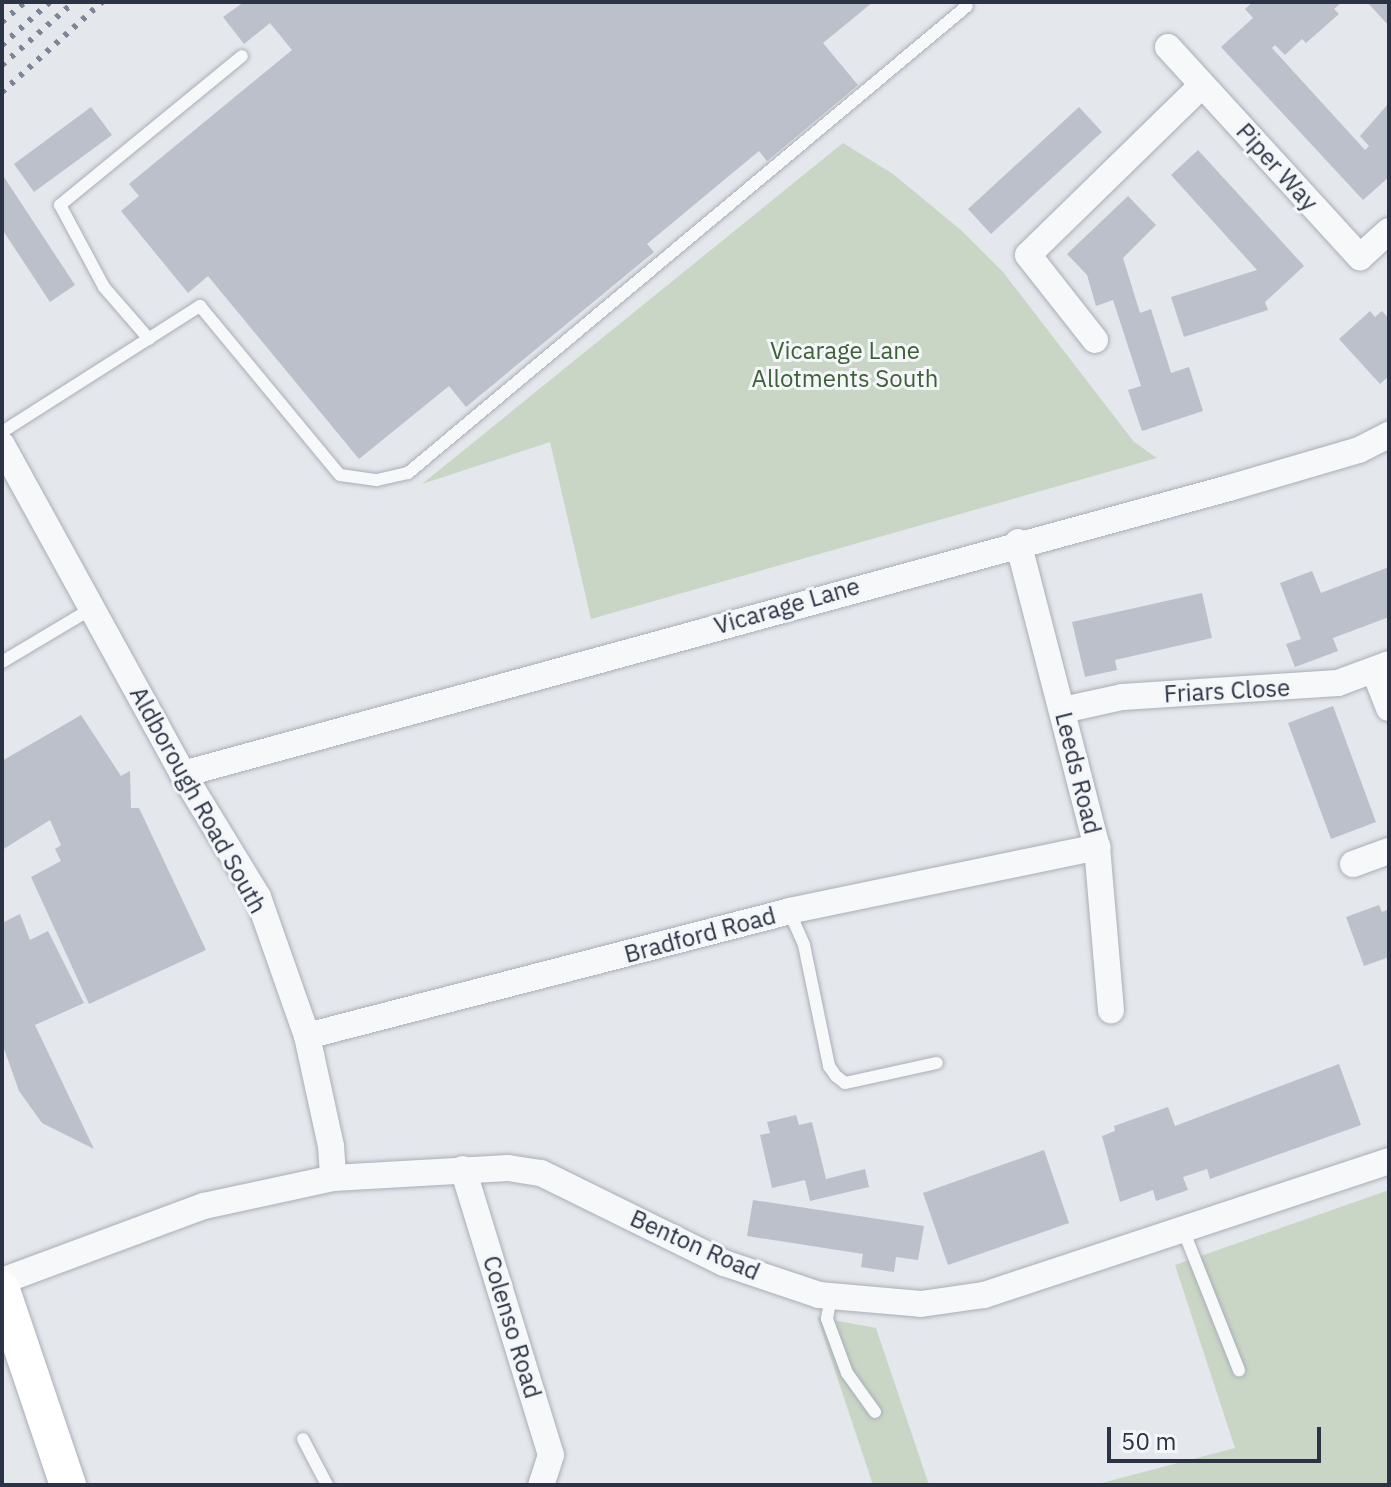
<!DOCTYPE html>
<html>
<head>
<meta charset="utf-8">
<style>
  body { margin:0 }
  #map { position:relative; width:1391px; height:1487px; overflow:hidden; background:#e4e7ec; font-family:"IBM Plex Sans",sans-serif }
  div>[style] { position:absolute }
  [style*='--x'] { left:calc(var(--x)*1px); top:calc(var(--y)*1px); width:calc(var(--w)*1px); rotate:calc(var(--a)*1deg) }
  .green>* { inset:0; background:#c9d6c5 }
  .building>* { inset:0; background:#bbc0ca }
  .roads { filter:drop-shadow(0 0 2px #a9aeb7) drop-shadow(0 0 2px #a9aeb7) }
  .lane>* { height:12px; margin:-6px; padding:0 6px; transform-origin:6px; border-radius:6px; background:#f7f8fa }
  .street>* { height:26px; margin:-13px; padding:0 13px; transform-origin:13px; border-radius:13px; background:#f7f8fa }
  .secondary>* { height:36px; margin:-18px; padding:0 18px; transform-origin:18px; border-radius:18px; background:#fff }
  .rail>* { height:6px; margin-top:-3px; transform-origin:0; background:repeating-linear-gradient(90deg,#7d8696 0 4px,transparent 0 12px) }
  span { translate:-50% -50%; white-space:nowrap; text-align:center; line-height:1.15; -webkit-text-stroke:6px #f4f6f9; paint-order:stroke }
  .street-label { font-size:24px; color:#2b3445 }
  .park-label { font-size:24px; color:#3f6138 }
  .frame { position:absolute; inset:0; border:4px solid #2b3445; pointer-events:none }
  .scale { position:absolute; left:1107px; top:1427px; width:214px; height:36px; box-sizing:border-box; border:4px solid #2b3445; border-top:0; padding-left:10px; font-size:24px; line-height:28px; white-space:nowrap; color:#2b3445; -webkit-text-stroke:6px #f4f6f9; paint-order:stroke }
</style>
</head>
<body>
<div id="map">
  <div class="green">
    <div style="clip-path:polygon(843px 143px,893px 174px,962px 231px,1003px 272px,1134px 442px,1157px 458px,591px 619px,550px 442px,422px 484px)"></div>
    <div style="clip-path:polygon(1389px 1190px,1389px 1485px,1094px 1485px,1235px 1448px,1175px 1265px)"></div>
    <div style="clip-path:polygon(817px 1317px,876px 1328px,929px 1485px,873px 1485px)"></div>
  </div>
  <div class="building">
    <div style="clip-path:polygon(244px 2px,873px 2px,823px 43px,858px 85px,767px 161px,759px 151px,647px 244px,654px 252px,466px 407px,449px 386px,359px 459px,208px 276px,188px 293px,121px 211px,139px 196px,129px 184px,292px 50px,270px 23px,244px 44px,223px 17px)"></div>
    <div style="clip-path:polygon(1253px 2px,1342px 2px,1334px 9px,1339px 14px,1306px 43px,1302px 39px,1285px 55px,1275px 45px,1272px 48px,1365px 150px,1369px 146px,1360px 136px,1389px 103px,1389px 177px,1363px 200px,1221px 47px,1253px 18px,1245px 9px)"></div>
    <div style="clip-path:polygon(1367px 2px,1389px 2px,1389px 26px)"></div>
    <div style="clip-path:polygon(91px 107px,112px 135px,34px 192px,14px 164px)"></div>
    <div style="clip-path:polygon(1079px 107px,1102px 132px,991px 234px,968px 209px)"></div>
    <div style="clip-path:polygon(1198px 150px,1304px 266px,1265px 302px,1268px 310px,1184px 337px,1171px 297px,1257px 270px,1171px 175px)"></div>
    <div style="clip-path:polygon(2px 174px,75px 285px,50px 302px,2px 229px)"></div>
    <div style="clip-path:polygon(1128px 196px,1156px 225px,1123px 258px,1140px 313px,1151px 309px,1171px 373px,1189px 367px,1203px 411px,1142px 431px,1128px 390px,1141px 386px,1113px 300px,1096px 306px,1087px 275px,1067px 254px)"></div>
    <div style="clip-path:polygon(1370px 311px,1375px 317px,1382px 311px,1389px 319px,1389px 376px,1380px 384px,1339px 339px)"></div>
    <div style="clip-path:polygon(1389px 567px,1389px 617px,1333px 638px,1338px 651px,1295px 667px,1286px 644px,1301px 639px,1280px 583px,1312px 571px,1321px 593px)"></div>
    <div style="clip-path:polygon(1202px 593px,1212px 638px,1115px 660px,1117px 670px,1085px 677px,1072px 622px)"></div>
    <div style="clip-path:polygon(1333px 706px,1376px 822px,1331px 839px,1288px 723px)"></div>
    <div style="clip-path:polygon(81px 715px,121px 776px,130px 771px,131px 808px,139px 808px,206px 950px,89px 1004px,31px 877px,61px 861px,55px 849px,61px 845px,50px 820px,2px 850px,2px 761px)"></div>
    <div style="clip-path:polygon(1379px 905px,1382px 912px,1389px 909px,1389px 957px,1364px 966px,1346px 917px)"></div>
    <div style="clip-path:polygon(20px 914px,30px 940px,48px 931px,84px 1003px,35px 1025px,94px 1149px,42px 1123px,19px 1091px,2px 1043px,2px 923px)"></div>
    <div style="clip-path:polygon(1339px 1064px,1361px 1125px,1210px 1179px,1207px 1169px,1183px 1177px,1188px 1190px,1156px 1201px,1153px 1190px,1120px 1202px,1102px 1136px,1115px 1131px,1114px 1126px,1168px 1107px,1175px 1126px)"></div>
    <div style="clip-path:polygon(796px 1115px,799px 1125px,812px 1122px,826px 1179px,865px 1169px,869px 1187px,810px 1201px,805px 1180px,772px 1188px,760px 1135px,770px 1133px,767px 1122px)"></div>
    <div style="clip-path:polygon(1044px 1150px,1069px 1223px,948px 1265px,923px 1193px)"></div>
    <div style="clip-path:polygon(753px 1200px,924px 1226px,918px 1260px,896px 1257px,894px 1272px,861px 1267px,863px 1254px,747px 1236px)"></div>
  </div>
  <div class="roads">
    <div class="lane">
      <div style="--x:149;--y:339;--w:69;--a:-130.9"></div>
      <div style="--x:104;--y:287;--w:93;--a:-118.2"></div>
      <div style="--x:60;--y:205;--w:235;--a:-39.3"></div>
      <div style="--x:2;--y:432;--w:235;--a:-32.5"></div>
      <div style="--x:200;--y:306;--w:219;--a:50.4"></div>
      <div style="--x:340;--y:475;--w:37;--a:8"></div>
      <div style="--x:377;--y:480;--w:32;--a:-13"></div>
      <div style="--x:408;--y:473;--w:728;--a:-39.88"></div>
      <div style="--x:2;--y:662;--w:104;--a:-30.8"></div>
      <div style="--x:789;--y:911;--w:37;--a:66"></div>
      <div style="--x:804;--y:945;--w:124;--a:78.3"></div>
      <div style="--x:829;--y:1066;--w:12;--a:55"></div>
      <div style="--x:836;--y:1076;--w:11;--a:38"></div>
      <div style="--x:845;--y:1083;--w:94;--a:-12.3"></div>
      <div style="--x:1184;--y:1232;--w:149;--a:68.3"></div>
      <div style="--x:831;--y:1296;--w:23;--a:100"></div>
      <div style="--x:827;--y:1319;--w:58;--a:69.7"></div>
      <div style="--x:847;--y:1373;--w:48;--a:54.3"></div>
      <div style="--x:303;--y:1439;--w:52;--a:62.4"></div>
    </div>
    <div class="street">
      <div style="--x:1168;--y:47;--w:285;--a:47.6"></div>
      <div style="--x:1360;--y:257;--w:39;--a:-42"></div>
      <div style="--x:1095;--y:340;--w:108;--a:-128.2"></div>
      <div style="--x:1028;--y:255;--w:243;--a:-44.3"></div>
      <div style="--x:2;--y:445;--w:376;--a:61.2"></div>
      <div style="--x:183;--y:774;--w:144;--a:58.6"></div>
      <div style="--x:258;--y:897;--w:147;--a:70.6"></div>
      <div style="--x:307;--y:1036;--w:113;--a:77.7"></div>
      <div style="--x:331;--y:1146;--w:32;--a:86"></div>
      <div style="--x:1018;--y:542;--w:315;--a:75.5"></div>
      <div style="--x:1097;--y:847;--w:164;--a:85.1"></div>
      <div style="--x:1374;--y:670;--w:41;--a:68.5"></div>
      <div style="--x:1063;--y:710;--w:60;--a:-12.4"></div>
      <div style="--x:1122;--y:697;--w:216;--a:-3.7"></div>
      <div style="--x:1338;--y:683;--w:54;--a:-20.4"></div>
      <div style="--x:183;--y:774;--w:1084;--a:-15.29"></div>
      <div style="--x:1229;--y:488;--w:135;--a:-16.3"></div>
      <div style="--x:1359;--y:450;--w:34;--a:-27"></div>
      <div style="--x:1353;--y:864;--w:38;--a:-20"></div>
      <div style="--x:307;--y:1036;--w:498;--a:-14.5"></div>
      <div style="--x:789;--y:911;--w:315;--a:-11.7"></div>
      <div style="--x:463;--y:1169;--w:299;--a:72.9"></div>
      <div style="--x:551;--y:1455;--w:32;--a:108"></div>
      <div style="--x:2;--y:1281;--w:215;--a:-20.4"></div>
      <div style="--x:204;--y:1206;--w:132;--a:-12.2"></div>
      <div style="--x:333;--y:1178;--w:175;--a:-3.3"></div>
      <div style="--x:508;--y:1168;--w:33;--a:9"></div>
      <div style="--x:541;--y:1173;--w:204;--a:26.2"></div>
      <div style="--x:724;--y:1263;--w:100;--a:18.6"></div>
      <div style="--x:819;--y:1295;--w:102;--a:5"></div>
      <div style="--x:921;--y:1304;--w:64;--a:-8.1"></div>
      <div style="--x:984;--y:1295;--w:427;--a:-18.3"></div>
    </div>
    <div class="secondary">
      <div style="--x:2;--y:1290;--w:206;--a:71.3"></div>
    </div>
  </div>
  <div class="rail">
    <div style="--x:2;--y:22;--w:30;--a:-41"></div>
    <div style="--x:2;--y:45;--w:64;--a:-41.9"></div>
    <div style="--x:2;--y:65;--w:96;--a:-41.2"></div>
    <div style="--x:2;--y:92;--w:135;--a:-42"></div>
  </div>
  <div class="street-label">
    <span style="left:1277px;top:167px;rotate:48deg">Piper Way</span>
    <span style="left:787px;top:606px;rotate:-16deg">Vicarage Lane</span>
    <span style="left:1227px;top:691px;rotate:-3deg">Friars Close</span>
    <span style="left:1078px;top:773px;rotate:76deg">Leeds Road</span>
    <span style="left:198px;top:800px;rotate:61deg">Aldborough Road South</span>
    <span style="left:700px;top:935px;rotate:-15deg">Bradford Road</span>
    <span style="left:695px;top:1245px;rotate:24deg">Benton Road</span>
    <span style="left:512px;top:1327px;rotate:73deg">Colenso Road</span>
  </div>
  <div class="park-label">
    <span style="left:845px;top:365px">Vicarage Lane<br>Allotments South</span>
  </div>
  <div class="frame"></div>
  <div class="scale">50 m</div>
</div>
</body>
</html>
